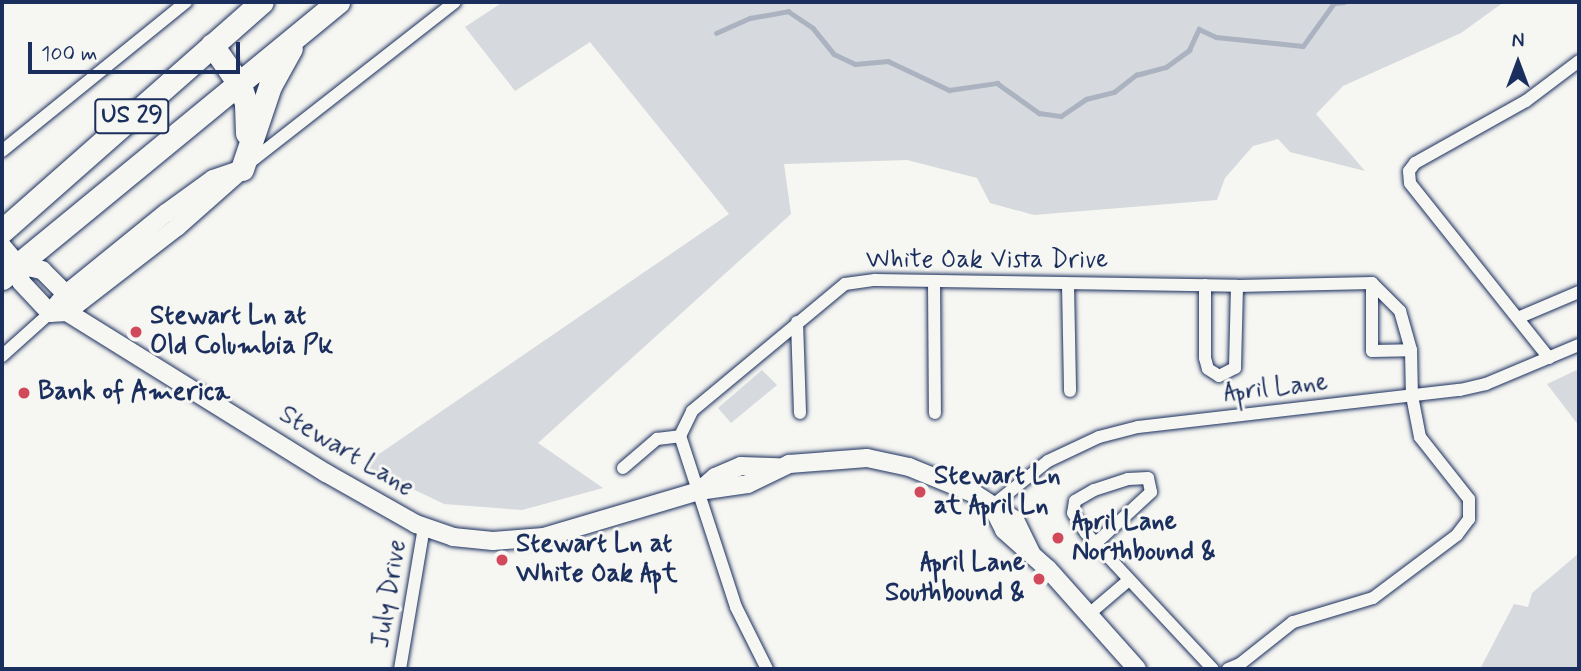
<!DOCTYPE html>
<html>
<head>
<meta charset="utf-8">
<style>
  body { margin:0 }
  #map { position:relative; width:1581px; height:671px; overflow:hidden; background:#f6f6f2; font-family:Mynerve,sans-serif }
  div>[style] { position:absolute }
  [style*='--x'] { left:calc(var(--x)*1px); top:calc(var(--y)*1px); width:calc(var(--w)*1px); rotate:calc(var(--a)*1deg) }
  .green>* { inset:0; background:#d6d9dd }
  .stream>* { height:4.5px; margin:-2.25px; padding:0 2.25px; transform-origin:2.25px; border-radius:2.25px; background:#abb2c0 }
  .roads { filter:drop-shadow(0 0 2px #1b2f5e) drop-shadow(0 0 2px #1b2f5e) }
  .street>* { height:12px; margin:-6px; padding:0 6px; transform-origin:6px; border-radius:6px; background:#f6f6f2 }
  .secondary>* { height:18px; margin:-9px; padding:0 9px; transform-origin:9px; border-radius:9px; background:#f6f6f2 }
  .highway>* { height:23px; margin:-11.5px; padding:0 11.5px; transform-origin:11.5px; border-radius:11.5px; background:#f6f6f2 }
  .dots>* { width:19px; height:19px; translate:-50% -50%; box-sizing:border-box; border:4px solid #f6f6f2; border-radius:50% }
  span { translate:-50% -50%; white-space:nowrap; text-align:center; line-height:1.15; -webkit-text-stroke:6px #f6f6f2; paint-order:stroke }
  .shield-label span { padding:2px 5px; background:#f6f6f2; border:2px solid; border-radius:5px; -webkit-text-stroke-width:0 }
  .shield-label { font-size:24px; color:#1b2f5e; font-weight:700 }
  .street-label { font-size:26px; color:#1b2f5e }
  .poi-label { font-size:26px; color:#1b2f5e; font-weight:700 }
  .left { translate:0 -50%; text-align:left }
  .right { translate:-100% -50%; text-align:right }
  .frame { position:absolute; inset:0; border:4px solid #1b2f5e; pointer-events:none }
  .north { position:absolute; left:1483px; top:28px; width:70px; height:70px; -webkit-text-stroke:5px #f6f6f2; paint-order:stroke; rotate:0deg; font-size:19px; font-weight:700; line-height:28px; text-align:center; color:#1b2f5e }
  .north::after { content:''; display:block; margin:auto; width:24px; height:32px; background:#1b2f5e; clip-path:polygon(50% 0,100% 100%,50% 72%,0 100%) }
  .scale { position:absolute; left:28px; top:42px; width:212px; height:32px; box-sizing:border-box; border:4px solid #1b2f5e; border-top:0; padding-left:9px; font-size:21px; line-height:24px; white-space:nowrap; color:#1b2f5e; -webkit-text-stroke:5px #f6f6f2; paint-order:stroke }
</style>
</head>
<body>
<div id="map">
  <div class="green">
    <div style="clip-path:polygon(503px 2px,1504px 2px,1461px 33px,1343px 86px,1316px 114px,1365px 171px,1290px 152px,1278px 139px,1253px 146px,1225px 178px,1217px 200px,1034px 215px,990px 203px,977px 178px,907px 160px,784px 164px,791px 214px,538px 443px,603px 488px,522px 510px,444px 504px,363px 465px,729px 214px,590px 42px,515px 91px,465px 27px)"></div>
    <div style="clip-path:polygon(1579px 369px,1579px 426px,1547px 384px)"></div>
    <div style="clip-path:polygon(762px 370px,777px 385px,731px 423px,718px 408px)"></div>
    <div style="clip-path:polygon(1579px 553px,1579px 669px,1480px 669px,1514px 604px,1528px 607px,1532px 593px)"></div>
  </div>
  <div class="stream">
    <div style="--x:716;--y:33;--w:37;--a:-24"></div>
    <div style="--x:750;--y:18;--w:39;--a:-10"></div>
    <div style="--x:788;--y:11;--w:30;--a:34"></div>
    <div style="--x:813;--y:28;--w:33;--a:51"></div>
    <div style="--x:834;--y:54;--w:23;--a:25"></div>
    <div style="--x:855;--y:64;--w:33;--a:-5"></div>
    <div style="--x:888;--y:61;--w:68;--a:25.4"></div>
    <div style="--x:949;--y:90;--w:49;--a:-8.3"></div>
    <div style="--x:997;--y:83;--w:52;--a:35.5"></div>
    <div style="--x:1039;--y:113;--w:22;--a:8"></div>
    <div style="--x:1061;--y:116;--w:30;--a:-34"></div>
    <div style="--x:1086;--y:99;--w:29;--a:-14"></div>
    <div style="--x:1114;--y:92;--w:28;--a:-38"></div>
    <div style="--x:1136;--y:75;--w:31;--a:-15"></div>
    <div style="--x:1166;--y:67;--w:29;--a:-36"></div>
    <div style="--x:1189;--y:50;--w:23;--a:-65"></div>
    <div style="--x:1199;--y:29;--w:19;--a:25"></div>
    <div style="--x:1216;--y:37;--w:87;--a:5.9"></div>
    <div style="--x:1303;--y:46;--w:53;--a:-54.2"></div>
    <div style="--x:1334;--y:3;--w:10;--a:-6"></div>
  </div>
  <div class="roads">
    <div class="street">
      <div style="--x:2;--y:151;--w:237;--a:-39"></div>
      <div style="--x:249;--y:163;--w:261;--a:-38"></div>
      <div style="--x:934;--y:281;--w:132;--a:89.6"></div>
      <div style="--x:1372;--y:283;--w:68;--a:90"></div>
      <div style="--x:1372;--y:351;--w:39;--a:-1"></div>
      <div style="--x:1068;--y:284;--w:107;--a:88.9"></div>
      <div style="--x:1205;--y:285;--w:73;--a:90"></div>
      <div style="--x:1205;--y:358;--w:11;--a:75"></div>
      <div style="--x:1208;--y:369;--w:13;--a:32"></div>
      <div style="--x:1219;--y:376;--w:18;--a:-27"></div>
      <div style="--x:1235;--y:368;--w:82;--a:-88.6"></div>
      <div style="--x:1520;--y:317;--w:64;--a:-23"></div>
      <div style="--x:797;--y:322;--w:91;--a:88.1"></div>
      <div style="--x:2;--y:356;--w:64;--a:-41.9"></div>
      <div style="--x:1549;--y:358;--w:223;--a:-128.5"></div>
      <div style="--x:1410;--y:183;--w:12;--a:-95"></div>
      <div style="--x:1409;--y:171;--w:10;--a:-53"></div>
      <div style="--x:1415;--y:163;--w:127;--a:-29.2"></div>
      <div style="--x:1526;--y:101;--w:66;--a:-37"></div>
      <div style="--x:623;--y:468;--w:45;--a:-40.5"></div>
      <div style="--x:657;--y:439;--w:23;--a:-7"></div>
      <div style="--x:992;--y:506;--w:72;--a:-38.8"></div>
      <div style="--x:1048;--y:461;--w:56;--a:-25.2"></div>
      <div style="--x:1099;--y:437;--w:40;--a:-14.4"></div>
      <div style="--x:1138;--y:427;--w:324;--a:-6.6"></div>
      <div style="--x:1460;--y:390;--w:27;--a:-13"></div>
      <div style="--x:1486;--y:384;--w:101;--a:-22.8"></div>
      <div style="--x:1096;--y:543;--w:75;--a:-42.8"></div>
      <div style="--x:1151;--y:492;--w:14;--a:-102"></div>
      <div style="--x:1148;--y:478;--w:20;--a:177"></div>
      <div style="--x:1128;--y:479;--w:36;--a:162"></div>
      <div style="--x:1094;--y:490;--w:22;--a:150"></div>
      <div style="--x:1075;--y:501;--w:12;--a:99"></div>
      <div style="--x:1073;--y:513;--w:24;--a:57"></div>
      <div style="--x:1086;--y:533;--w:186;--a:47"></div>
      <div style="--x:1089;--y:614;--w:52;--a:-40.4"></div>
      <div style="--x:400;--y:669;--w:144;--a:-80.4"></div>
      <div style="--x:767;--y:669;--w:69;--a:-116.6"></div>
      <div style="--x:736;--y:607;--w:180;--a:-108.1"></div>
      <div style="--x:680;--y:436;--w:28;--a:-64"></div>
      <div style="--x:692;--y:411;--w:199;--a:-39.7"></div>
      <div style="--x:845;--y:284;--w:30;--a:-8"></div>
      <div style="--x:875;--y:280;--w:362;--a:0.9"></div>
      <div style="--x:1237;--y:286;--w:135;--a:-1.3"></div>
      <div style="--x:1372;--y:283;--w:40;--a:45"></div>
      <div style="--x:1400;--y:311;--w:41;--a:74.2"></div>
      <div style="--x:1411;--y:350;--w:46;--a:88.8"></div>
      <div style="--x:1412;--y:396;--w:42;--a:79"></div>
      <div style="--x:1420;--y:437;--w:79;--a:51.7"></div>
      <div style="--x:1469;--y:499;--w:20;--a:90"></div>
      <div style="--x:1469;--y:519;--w:20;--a:127"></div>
      <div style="--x:1457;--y:535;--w:105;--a:143.1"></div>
      <div style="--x:1373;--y:598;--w:84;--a:163.3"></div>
      <div style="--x:1293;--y:622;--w:68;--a:141.6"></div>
      <div style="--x:1240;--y:664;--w:13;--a:157"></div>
    </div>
    <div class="secondary">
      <div style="--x:2;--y:246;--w:25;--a:50"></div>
      <div style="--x:18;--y:265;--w:17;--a:80"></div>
      <div style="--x:21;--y:282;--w:42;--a:46.9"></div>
      <div style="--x:50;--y:313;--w:17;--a:-3"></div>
      <div style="--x:67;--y:312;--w:305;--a:31.9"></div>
      <div style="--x:326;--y:473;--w:103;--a:29.5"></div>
      <div style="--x:416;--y:524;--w:39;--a:19"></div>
      <div style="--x:453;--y:537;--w:40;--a:5.7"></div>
      <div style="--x:493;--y:541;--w:51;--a:-4.5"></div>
      <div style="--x:544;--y:537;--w:162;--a:-16.5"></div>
      <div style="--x:699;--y:491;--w:49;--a:-8.1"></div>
      <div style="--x:748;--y:484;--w:46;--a:-26"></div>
      <div style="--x:789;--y:464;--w:78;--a:-4.4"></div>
      <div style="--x:867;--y:458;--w:43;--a:12.1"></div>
      <div style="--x:909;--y:467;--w:71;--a:22.2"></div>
      <div style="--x:975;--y:494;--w:48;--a:33"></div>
      <div style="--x:1015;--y:520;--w:37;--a:64"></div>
      <div style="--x:18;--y:265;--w:25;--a:12"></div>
      <div style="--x:42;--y:270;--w:34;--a:45"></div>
      <div style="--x:67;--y:312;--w:139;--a:-37.7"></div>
      <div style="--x:177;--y:227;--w:80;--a:-41.5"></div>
      <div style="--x:50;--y:313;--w:25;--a:-50"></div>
      <div style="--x:66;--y:294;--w:129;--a:-39"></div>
      <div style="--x:166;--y:213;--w:58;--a:-35.9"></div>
      <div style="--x:213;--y:179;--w:31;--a:-19"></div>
      <div style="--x:699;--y:491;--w:21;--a:-41"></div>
      <div style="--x:715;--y:477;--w:28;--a:-23"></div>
      <div style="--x:741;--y:466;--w:37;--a:2"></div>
      <div style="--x:992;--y:506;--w:27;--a:63"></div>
      <div style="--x:1004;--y:530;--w:59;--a:41.6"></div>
      <div style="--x:1048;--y:569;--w:134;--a:48.3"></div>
    </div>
    <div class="highway">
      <div style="--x:212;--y:45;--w:49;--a:55"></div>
      <div style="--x:240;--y:85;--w:20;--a:72"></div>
      <div style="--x:246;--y:104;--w:29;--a:88"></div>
      <div style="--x:242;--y:169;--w:88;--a:-71.4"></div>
      <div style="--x:270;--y:86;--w:43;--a:-61.1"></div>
      <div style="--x:2;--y:231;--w:346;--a:-41.4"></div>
      <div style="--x:2;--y:278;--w:435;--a:-39.4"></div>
    </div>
  </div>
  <div class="dots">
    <div style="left:136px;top:332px;background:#d1495b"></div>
    <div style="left:24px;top:393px;background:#d1495b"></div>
    <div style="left:920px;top:492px;background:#d1495b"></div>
    <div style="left:1058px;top:538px;background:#d1495b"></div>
    <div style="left:502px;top:560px;background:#d1495b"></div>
    <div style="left:1039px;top:579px;background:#d1495b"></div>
  </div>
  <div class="shield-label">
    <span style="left:132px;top:116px">US 29</span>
  </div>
  <div class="street-label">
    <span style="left:987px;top:261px">White Oak Vista Drive</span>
    <span style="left:1276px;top:389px;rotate:-6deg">April Lane</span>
    <span style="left:346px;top:452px;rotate:31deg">Stewart Lane</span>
    <span style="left:390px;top:594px;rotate:-81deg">July Drive</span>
  </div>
  <div class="poi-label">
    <span class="left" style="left:150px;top:332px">Stewart Ln at<br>Old Columbia Pk</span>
    <span class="left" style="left:38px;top:393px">Bank of America</span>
    <span class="left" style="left:934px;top:492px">Stewart Ln<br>at April Ln</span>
    <span class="left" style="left:1072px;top:538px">April Lane<br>Northbound &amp;</span>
    <span class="left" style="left:516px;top:560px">Stewart Ln at<br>White Oak Apt</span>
    <span class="right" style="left:1025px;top:579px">April Lane<br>Southbound &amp;</span>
  </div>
  <div class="frame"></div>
  <div class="north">N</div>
  <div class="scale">100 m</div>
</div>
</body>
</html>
